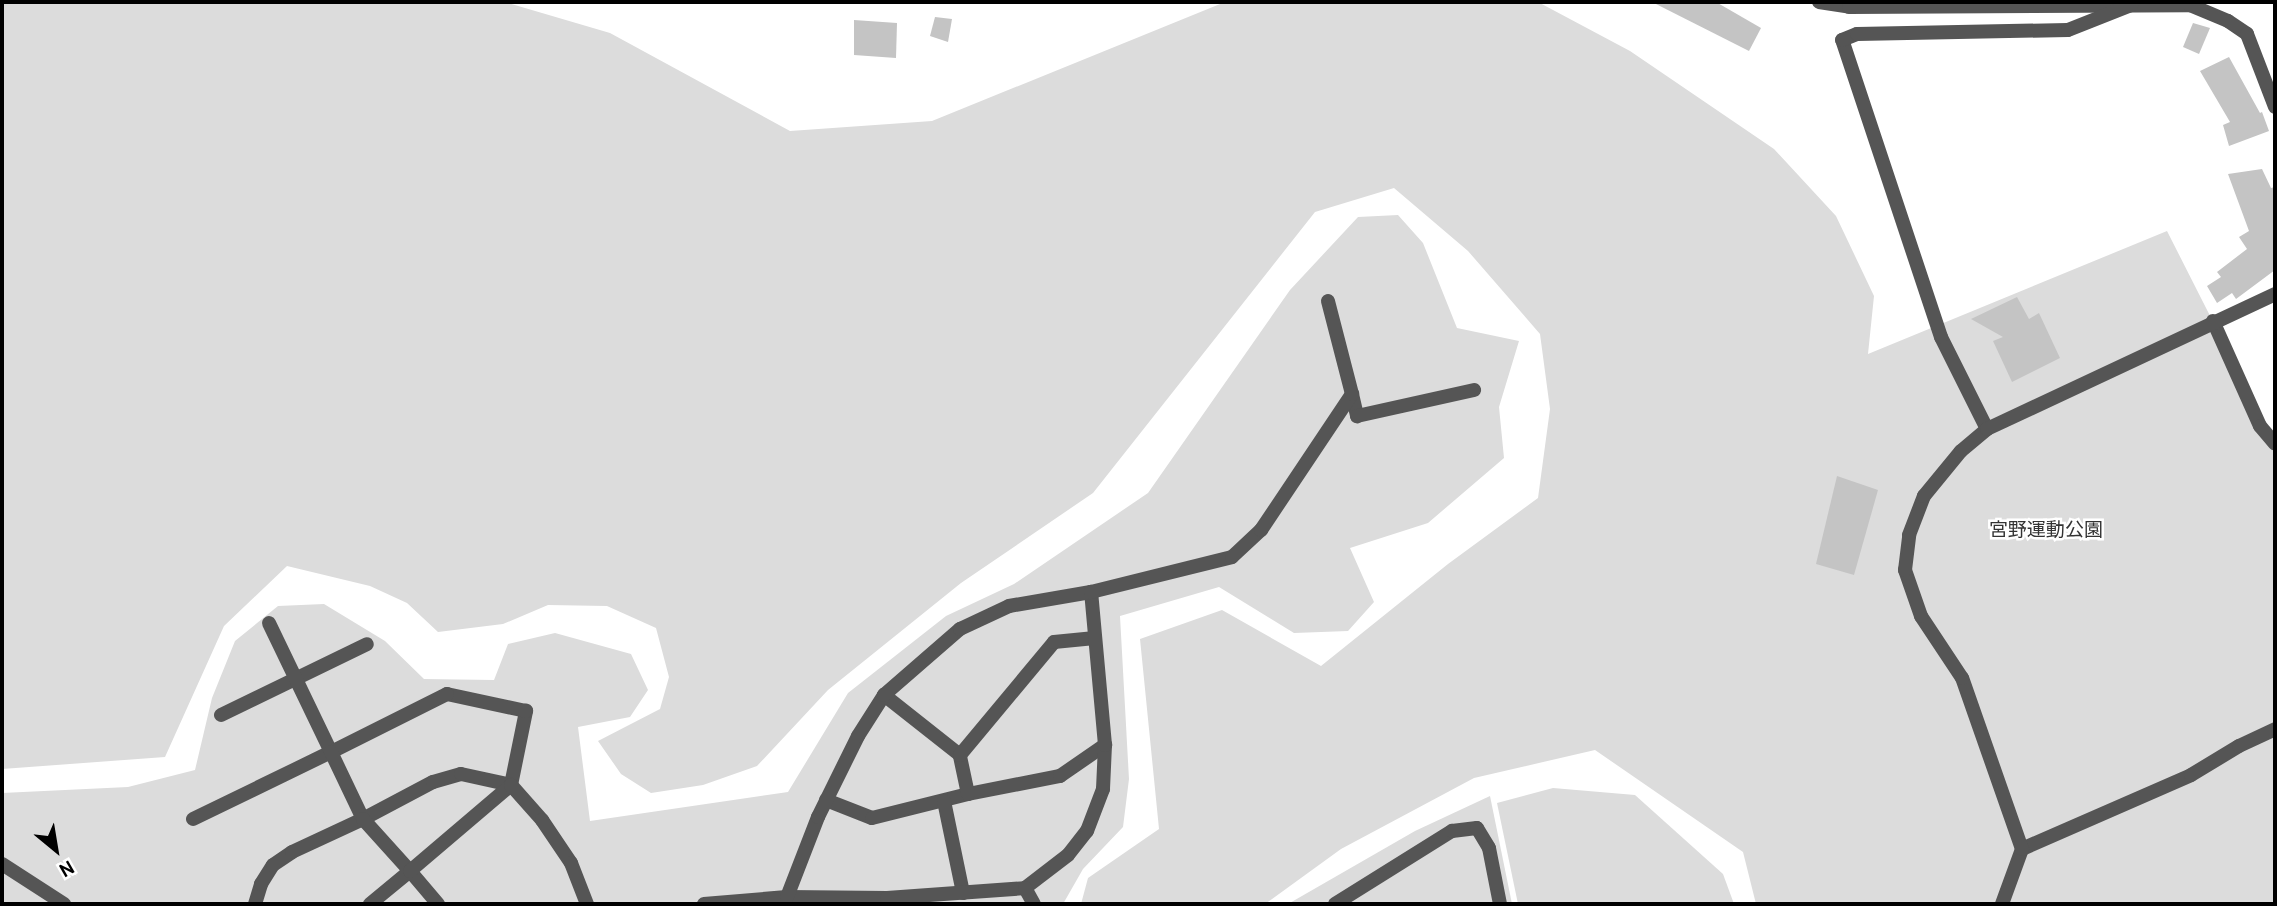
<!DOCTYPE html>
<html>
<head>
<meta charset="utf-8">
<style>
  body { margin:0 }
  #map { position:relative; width:2277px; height:906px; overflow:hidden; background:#fff; font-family:Cabin,"Noto Sans JP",sans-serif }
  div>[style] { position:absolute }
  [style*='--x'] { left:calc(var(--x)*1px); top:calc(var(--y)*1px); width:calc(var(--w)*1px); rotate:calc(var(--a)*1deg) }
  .green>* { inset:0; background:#dcdcdc }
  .building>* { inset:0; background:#c4c4c4 }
  .minor>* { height:14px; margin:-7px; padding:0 7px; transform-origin:7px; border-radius:7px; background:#555 }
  span { translate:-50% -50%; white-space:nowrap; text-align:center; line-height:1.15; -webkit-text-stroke:5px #fff; paint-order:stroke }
  .park-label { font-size:19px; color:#333 }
  .frame { position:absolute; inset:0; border:4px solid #000; pointer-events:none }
  .north { position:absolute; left:21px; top:815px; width:70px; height:70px; -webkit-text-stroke:5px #fff; paint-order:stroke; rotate:150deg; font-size:19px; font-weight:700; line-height:28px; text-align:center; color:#000 }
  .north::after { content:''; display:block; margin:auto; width:24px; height:32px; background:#000; clip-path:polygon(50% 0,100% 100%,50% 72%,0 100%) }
</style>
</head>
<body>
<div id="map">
  <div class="green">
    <div style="clip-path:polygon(2px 2px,505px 2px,610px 33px,790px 131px,932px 121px,1225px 2px,1538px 2px,1630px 51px,1774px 149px,1836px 216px,1874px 296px,1868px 354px,2167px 231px,2275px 444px,2275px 904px,1756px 904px,1743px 852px,1595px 750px,1474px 778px,1341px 849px,1265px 904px,1081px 904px,1088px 878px,1159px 829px,1140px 639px,1222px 610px,1321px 666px,1448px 564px,1538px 498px,1550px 409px,1540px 334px,1468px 251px,1394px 188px,1315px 212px,1093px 493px,961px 583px,828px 690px,757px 766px,703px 785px,651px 793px,621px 774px,598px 741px,660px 709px,669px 677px,656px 628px,607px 606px,548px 605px,503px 624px,438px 632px,407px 603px,370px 586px,287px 566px,224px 626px,165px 757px,2px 769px)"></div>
    <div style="clip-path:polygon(1398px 215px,1423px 243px,1457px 328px,1519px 341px,1499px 407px,1504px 458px,1428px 523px,1350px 548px,1374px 602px,1348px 631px,1294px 633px,1219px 587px,1120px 616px,1129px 779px,1123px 827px,1083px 869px,1063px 904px,2px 904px,2px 793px,128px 787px,195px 770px,212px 698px,235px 641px,278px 606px,324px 604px,385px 641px,424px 679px,494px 680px,508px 644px,555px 633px,631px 654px,648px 690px,630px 717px,578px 727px,590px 821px,788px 792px,848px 693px,946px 616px,1014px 584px,1148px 493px,1290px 290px,1358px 217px)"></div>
    <div style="clip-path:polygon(1553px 788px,1635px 795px,1723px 874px,1734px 904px,1518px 904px,1497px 803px)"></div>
    <div style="clip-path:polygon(1490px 796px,1512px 904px,1288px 904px,1415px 831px)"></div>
  </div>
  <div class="building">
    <div style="clip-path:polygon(1652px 2px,1716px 2px,1761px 28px,1749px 51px)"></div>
    <div style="clip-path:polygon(935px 17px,952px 19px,948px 42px,930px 36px)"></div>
    <div style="clip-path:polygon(854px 20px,897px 23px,896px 58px,854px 55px)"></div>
    <div style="clip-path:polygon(2193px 23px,2210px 28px,2199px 54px,2183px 47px)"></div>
    <div style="clip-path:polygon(2229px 57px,2260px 113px,2262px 112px,2269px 131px,2229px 146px,2223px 125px,2230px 122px,2200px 71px)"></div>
    <div style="clip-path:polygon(2262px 169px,2271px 188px,2275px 187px,2275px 270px,2236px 299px,2232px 293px,2217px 303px,2207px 286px,2221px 277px,2217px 272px,2247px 249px,2239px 237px,2249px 231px,2228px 174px)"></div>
    <div style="clip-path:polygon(2017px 297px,2029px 319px,2039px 313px,2060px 358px,2012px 382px,1993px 341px,2003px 337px,1971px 319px)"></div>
    <div style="clip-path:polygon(1837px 476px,1878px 490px,1854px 575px,1816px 564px)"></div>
  </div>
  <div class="minor">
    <div style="--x:1819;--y:2;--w:30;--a:9"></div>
    <div style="--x:1849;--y:7;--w:341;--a:-0.3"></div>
    <div style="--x:2190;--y:5;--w:41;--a:22.8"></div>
    <div style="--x:2228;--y:21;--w:23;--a:34"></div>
    <div style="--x:2247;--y:34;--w:78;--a:69"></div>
    <div style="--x:2213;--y:321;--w:115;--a:65.9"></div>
    <div style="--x:2260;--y:426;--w:23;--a:50"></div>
    <div style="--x:1352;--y:394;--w:23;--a:77"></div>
    <div style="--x:1357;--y:416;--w:120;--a:-12.5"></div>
    <div style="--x:1987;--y:429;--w:103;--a:-116.6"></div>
    <div style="--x:1941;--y:337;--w:313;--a:-108.4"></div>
    <div style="--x:1842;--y:40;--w:16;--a:-22"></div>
    <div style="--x:1857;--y:34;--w:211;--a:-1.1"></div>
    <div style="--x:2068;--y:30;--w:68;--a:-21.6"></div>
    <div style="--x:884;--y:695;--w:97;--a:38.3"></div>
    <div style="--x:221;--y:715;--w:162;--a:-25.9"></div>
    <div style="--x:968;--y:794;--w:94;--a:-11.1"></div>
    <div style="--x:1060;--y:776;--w:55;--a:-34.6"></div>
    <div style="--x:826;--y:800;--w:49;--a:21.4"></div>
    <div style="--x:872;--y:818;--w:99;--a:-14"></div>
    <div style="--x:968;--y:794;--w:40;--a:-102"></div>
    <div style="--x:960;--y:755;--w:147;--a:-50.2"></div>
    <div style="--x:1054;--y:642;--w:41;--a:-5.6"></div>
    <div style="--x:944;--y:801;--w:94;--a:78.3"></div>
    <div style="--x:193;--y:819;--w:153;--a:-25.9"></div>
    <div style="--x:331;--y:752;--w:143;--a:-115.7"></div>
    <div style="--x:2022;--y:849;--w:184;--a:-23.6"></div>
    <div style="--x:2191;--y:775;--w:56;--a:-31.1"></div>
    <div style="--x:2239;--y:746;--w:40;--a:-25"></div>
    <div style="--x:2;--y:864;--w:74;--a:32.8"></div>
    <div style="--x:1025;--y:888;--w:54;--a:-37.5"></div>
    <div style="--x:1068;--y:855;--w:31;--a:-52"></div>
    <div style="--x:1087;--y:831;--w:45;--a:-69.1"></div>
    <div style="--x:1103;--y:789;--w:44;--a:-87.4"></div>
    <div style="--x:1105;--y:745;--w:154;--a:-95.2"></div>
    <div style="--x:787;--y:897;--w:100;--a:0.6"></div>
    <div style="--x:887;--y:898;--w:138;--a:-4.1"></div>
    <div style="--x:1025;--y:888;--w:18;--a:61"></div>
    <div style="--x:255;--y:904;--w:21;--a:-73"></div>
    <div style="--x:261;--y:884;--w:22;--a:-58"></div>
    <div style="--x:273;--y:865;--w:23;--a:-34"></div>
    <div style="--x:292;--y:852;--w:78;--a:-24.9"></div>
    <div style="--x:363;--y:819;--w:79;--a:-27.9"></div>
    <div style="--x:433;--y:782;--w:29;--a:-16"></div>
    <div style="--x:461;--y:774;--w:51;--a:12.4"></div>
    <div style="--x:511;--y:785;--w:76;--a:-78.5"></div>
    <div style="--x:526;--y:711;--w:81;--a:-167.9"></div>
    <div style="--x:447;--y:694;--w:130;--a:153.4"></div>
    <div style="--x:331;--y:752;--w:74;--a:64.5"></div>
    <div style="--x:363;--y:819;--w:70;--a:47.9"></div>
    <div style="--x:410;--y:871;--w:52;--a:140.5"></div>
    <div style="--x:438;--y:904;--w:43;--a:-130.3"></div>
    <div style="--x:410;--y:871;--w:133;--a:-40.4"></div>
    <div style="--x:511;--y:785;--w:47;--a:48.5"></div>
    <div style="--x:542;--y:820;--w:52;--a:56"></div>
    <div style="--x:571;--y:863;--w:44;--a:68.7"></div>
    <div style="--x:704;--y:904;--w:83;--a:-4.8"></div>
    <div style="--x:787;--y:897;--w:86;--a:-68.8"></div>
    <div style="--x:818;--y:817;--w:90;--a:-63.7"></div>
    <div style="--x:858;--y:736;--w:49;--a:-57.6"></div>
    <div style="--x:884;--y:695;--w:101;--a:-41"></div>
    <div style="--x:960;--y:629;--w:54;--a:-25.1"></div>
    <div style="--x:1009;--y:606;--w:83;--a:-9.7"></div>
    <div style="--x:1091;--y:592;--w:145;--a:-13.9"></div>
    <div style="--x:1232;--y:557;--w:40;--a:-43"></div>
    <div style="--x:1261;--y:530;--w:164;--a:-56.2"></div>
    <div style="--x:1352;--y:394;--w:96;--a:-104.5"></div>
    <div style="--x:1335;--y:904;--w:138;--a:-32"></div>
    <div style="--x:1452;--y:831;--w:25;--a:-7"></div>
    <div style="--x:1477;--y:828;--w:23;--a:59"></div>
    <div style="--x:1489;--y:848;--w:57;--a:78.9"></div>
    <div style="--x:2002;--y:904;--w:59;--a:-70"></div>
    <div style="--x:2022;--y:849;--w:181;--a:-109.3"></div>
    <div style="--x:1962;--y:678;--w:74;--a:-123.5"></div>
    <div style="--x:1921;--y:616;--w:49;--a:-109.2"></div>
    <div style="--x:1905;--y:570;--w:35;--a:-83"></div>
    <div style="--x:1909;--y:535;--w:42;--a:-69"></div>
    <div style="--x:1924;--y:496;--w:58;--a:-50.6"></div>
    <div style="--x:1961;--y:451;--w:34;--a:-40"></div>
    <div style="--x:1987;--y:429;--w:318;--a:-25.1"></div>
  </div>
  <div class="park-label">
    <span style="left:2046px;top:530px">宮野運動公園</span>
  </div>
  <div class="frame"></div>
  <div class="north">N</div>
</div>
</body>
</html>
